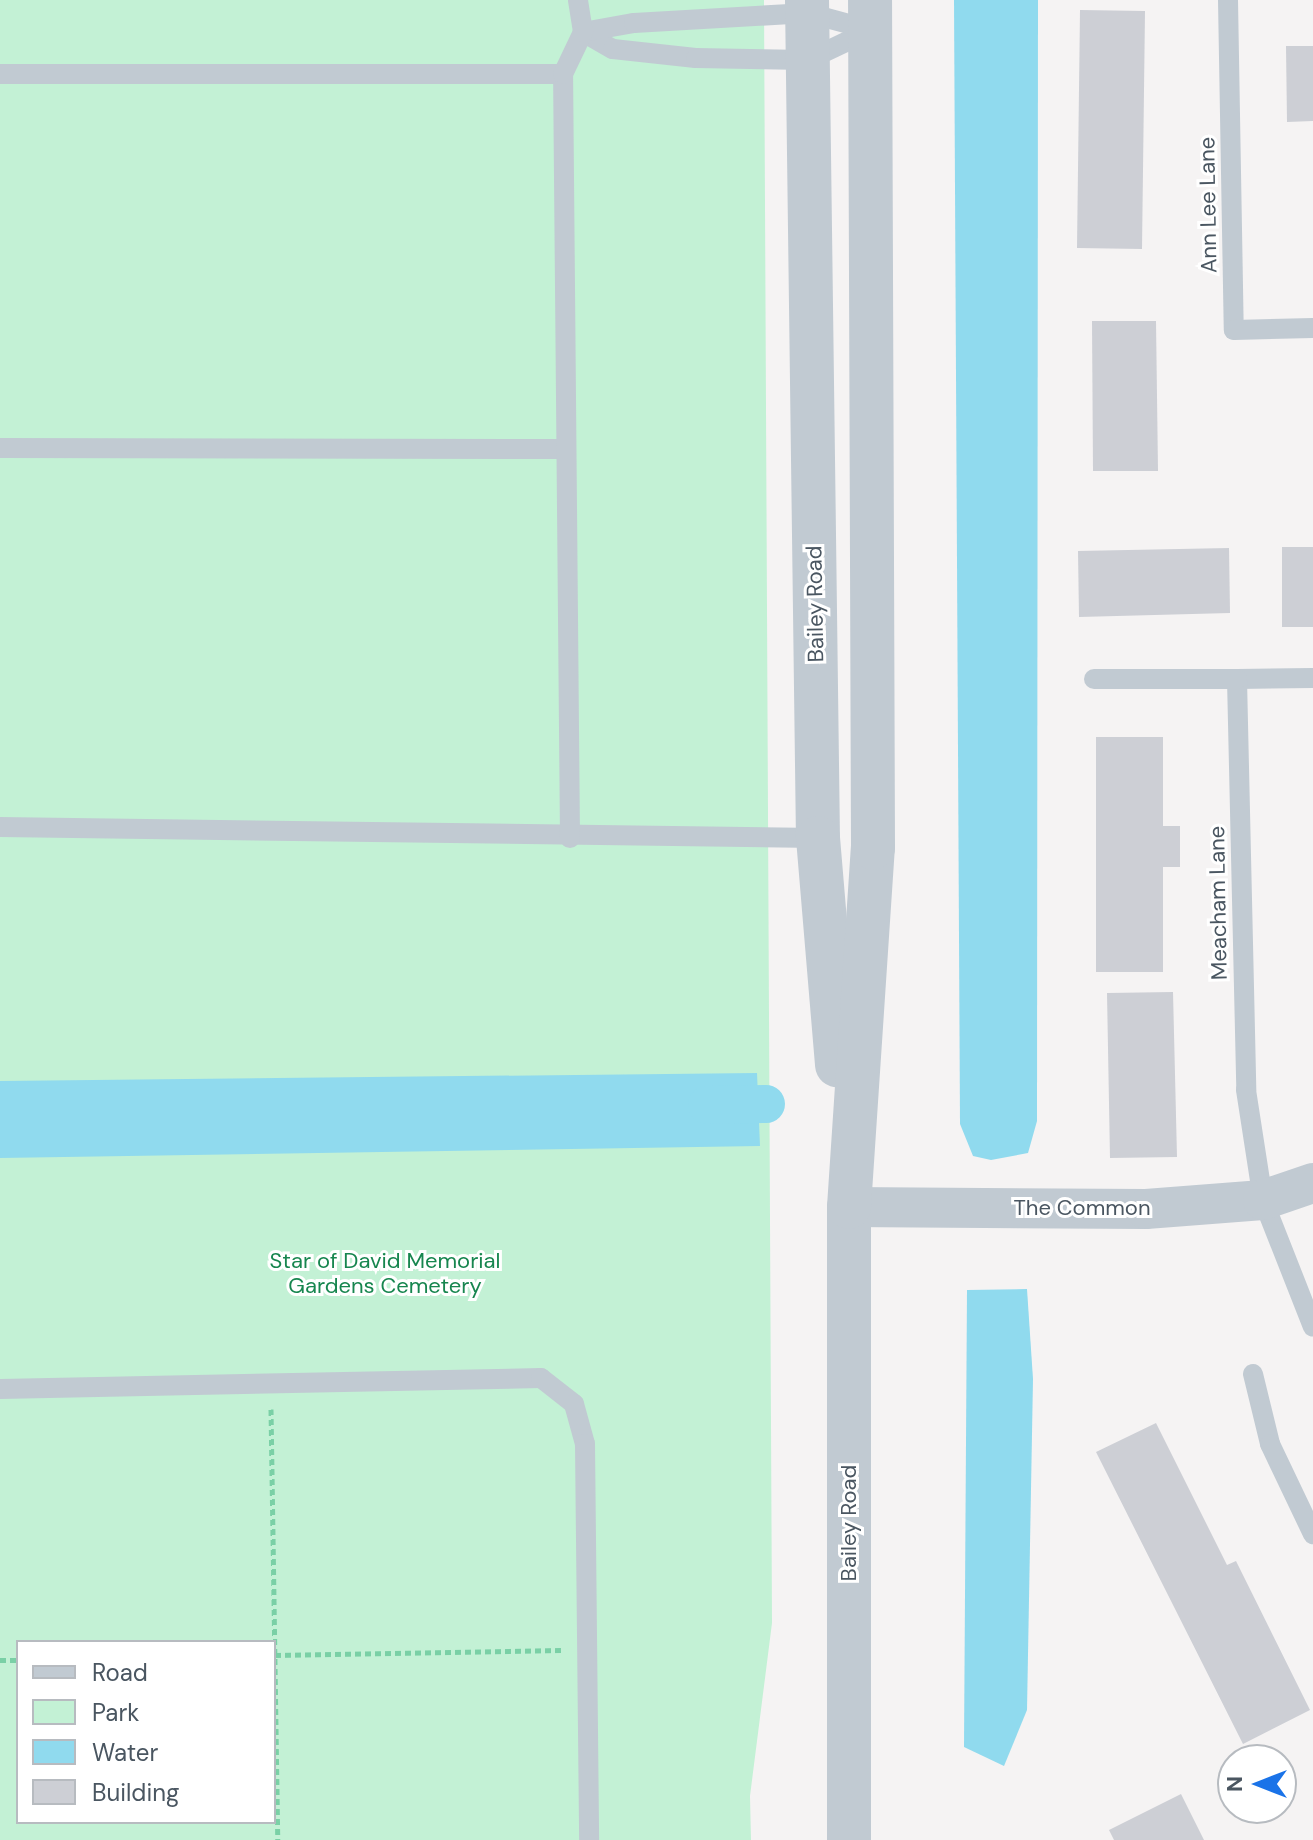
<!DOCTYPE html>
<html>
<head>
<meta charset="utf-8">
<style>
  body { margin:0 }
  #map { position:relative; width:1313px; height:1840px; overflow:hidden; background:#f5f3f3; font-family:"DM Sans",sans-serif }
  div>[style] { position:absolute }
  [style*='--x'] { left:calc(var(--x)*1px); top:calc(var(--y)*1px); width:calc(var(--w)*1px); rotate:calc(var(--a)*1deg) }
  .green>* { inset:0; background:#c3f1d5 }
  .water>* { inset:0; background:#90daee }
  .canal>* { height:38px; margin:-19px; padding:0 19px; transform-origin:19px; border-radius:19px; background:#90daee }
  .building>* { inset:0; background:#cdcfd5 }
  .path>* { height:5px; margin-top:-2.5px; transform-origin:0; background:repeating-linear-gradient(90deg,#7ad0a6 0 6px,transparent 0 10px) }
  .service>* { height:20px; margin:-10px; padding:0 10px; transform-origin:10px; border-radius:10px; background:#c1cad2 }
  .minor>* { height:40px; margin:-20px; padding:0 20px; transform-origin:20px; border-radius:20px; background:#c1cad2 }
  .tertiary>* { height:44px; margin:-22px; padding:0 22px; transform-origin:22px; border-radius:22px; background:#c1cad2 }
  span { translate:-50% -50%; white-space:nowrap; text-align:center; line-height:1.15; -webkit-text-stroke:6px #fff; paint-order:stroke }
  .street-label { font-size:22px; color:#4a5661 }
  .park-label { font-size:22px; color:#17864f }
  .legend { position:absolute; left:16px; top:1640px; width:260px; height:184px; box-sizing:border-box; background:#fff; border:2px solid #b7bbc0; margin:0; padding:10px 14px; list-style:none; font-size:24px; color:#4a5661 }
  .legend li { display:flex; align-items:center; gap:16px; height:40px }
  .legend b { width:40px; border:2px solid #b7bbc0 }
  .north { position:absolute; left:1217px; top:1744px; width:80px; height:80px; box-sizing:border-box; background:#fff; border:2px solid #b7bbc0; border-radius:50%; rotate:270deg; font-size:22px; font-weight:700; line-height:32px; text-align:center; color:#4a5661 }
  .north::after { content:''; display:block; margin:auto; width:28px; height:36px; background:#1a73e8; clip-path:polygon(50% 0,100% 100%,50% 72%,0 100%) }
</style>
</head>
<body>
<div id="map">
  <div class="green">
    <div style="clip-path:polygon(evenodd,0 0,764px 0,772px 1623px,750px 1796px,751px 1840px,0 1840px,0 0,18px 1642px,274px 1642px,274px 1822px,18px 1822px,18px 1642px)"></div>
  </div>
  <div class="water">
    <div style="clip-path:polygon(954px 0,1038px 0,1037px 1121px,1028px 1153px,991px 1160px,973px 1156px,960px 1124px)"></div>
    <div style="clip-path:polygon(757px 1073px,760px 1146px,0 1158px,0 1081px)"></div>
    <div style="clip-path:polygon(1027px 1289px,1033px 1379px,1027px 1710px,1004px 1766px,964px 1747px,967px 1290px)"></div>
  </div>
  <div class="canal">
    <div style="--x:707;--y:1105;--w:59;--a:-1"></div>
  </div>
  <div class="building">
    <div style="clip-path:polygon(1080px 10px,1145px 11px,1142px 249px,1077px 248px)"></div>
    <div style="clip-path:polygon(1286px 46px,1313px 46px,1313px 121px,1287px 122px)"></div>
    <div style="clip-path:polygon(1092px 321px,1156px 321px,1158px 471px,1093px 471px)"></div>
    <div style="clip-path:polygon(1282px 547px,1313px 547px,1313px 627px,1282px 627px)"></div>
    <div style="clip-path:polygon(1229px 548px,1230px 613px,1079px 617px,1078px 551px)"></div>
    <div style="clip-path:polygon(1096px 737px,1163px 737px,1163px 826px,1180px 826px,1180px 867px,1163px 867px,1163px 972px,1096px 972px)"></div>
    <div style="clip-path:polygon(1173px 992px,1177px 1157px,1110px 1158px,1107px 993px)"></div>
    <div style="clip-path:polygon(1156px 1423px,1227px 1565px,1236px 1561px,1310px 1710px,1243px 1744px,1096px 1452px)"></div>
    <div style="clip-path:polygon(1181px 1794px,1204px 1840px,1114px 1840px,1109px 1830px)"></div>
  </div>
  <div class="path">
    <div style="--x:271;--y:1409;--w:431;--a:89.1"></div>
    <div style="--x:275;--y:1655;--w:286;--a:-1"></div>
    <div style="--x:0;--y:1660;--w:18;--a:0"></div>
  </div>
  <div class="service">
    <div style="--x:1228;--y:0;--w:330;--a:89"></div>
    <div style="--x:1234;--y:330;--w:79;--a:-1.5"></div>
    <div style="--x:583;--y:32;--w:34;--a:30"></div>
    <div style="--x:613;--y:49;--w:83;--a:6.2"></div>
    <div style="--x:696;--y:58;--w:112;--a:1"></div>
    <div style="--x:808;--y:60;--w:70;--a:-25.5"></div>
    <div style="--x:583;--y:32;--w:52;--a:-10"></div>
    <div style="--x:634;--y:23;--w:174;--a:-3.3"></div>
    <div style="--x:808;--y:13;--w:65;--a:15.1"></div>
    <div style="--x:0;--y:74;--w:563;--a:0"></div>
    <div style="--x:0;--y:448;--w:566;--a:0.1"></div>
    <div style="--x:1313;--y:678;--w:76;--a:179.2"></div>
    <div style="--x:1237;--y:679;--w:411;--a:88.7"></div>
    <div style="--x:1246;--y:1090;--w:111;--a:81.2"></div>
    <div style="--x:1263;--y:1200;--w:136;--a:68.5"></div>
    <div style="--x:1094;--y:679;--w:143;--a:0"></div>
    <div style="--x:0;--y:827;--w:818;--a:0.77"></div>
    <div style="--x:570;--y:838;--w:764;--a:-90.52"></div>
    <div style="--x:563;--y:74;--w:47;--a:-64.5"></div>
    <div style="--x:583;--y:32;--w:32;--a:-99"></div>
    <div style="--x:1253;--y:1374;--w:72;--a:76.3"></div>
    <div style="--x:1270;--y:1444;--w:100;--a:64.5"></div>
    <div style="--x:0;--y:1389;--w:541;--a:-1.16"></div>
    <div style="--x:541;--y:1378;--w:42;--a:38.2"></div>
    <div style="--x:574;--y:1404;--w:41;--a:74.6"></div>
    <div style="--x:585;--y:1444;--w:396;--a:89.4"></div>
  </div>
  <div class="minor">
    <div style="--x:849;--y:1207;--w:297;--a:0.4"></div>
    <div style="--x:1146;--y:1209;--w:117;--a:-4.4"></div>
    <div style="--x:1263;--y:1200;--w:53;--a:-18.8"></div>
  </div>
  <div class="tertiary">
    <div style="--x:807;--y:0;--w:838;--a:89.25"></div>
    <div style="--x:818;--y:838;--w:228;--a:85.2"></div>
    <div style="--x:849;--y:1840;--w:633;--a:-90"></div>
    <div style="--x:849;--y:1207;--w:360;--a:-86.2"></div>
    <div style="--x:873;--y:848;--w:848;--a:-90.2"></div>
  </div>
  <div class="street-label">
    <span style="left:1208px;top:205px;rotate:-91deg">Ann Lee Lane</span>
    <span style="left:815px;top:604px;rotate:-91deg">Bailey Road</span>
    <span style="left:1218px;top:903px;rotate:-91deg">Meacham Lane</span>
    <span style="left:1082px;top:1208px">The Common</span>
    <span style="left:849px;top:1523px;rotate:-90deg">Bailey Road</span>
  </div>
  <div class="park-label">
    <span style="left:385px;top:1273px">Star of David Memorial<br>Gardens Cemetery</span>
  </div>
  <ul class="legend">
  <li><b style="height:10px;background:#c1cad2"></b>Road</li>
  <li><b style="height:22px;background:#c3f1d5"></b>Park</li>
  <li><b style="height:22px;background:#90daee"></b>Water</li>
  <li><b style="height:22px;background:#cdcfd5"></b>Building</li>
  </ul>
  <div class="north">N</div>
</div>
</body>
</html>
